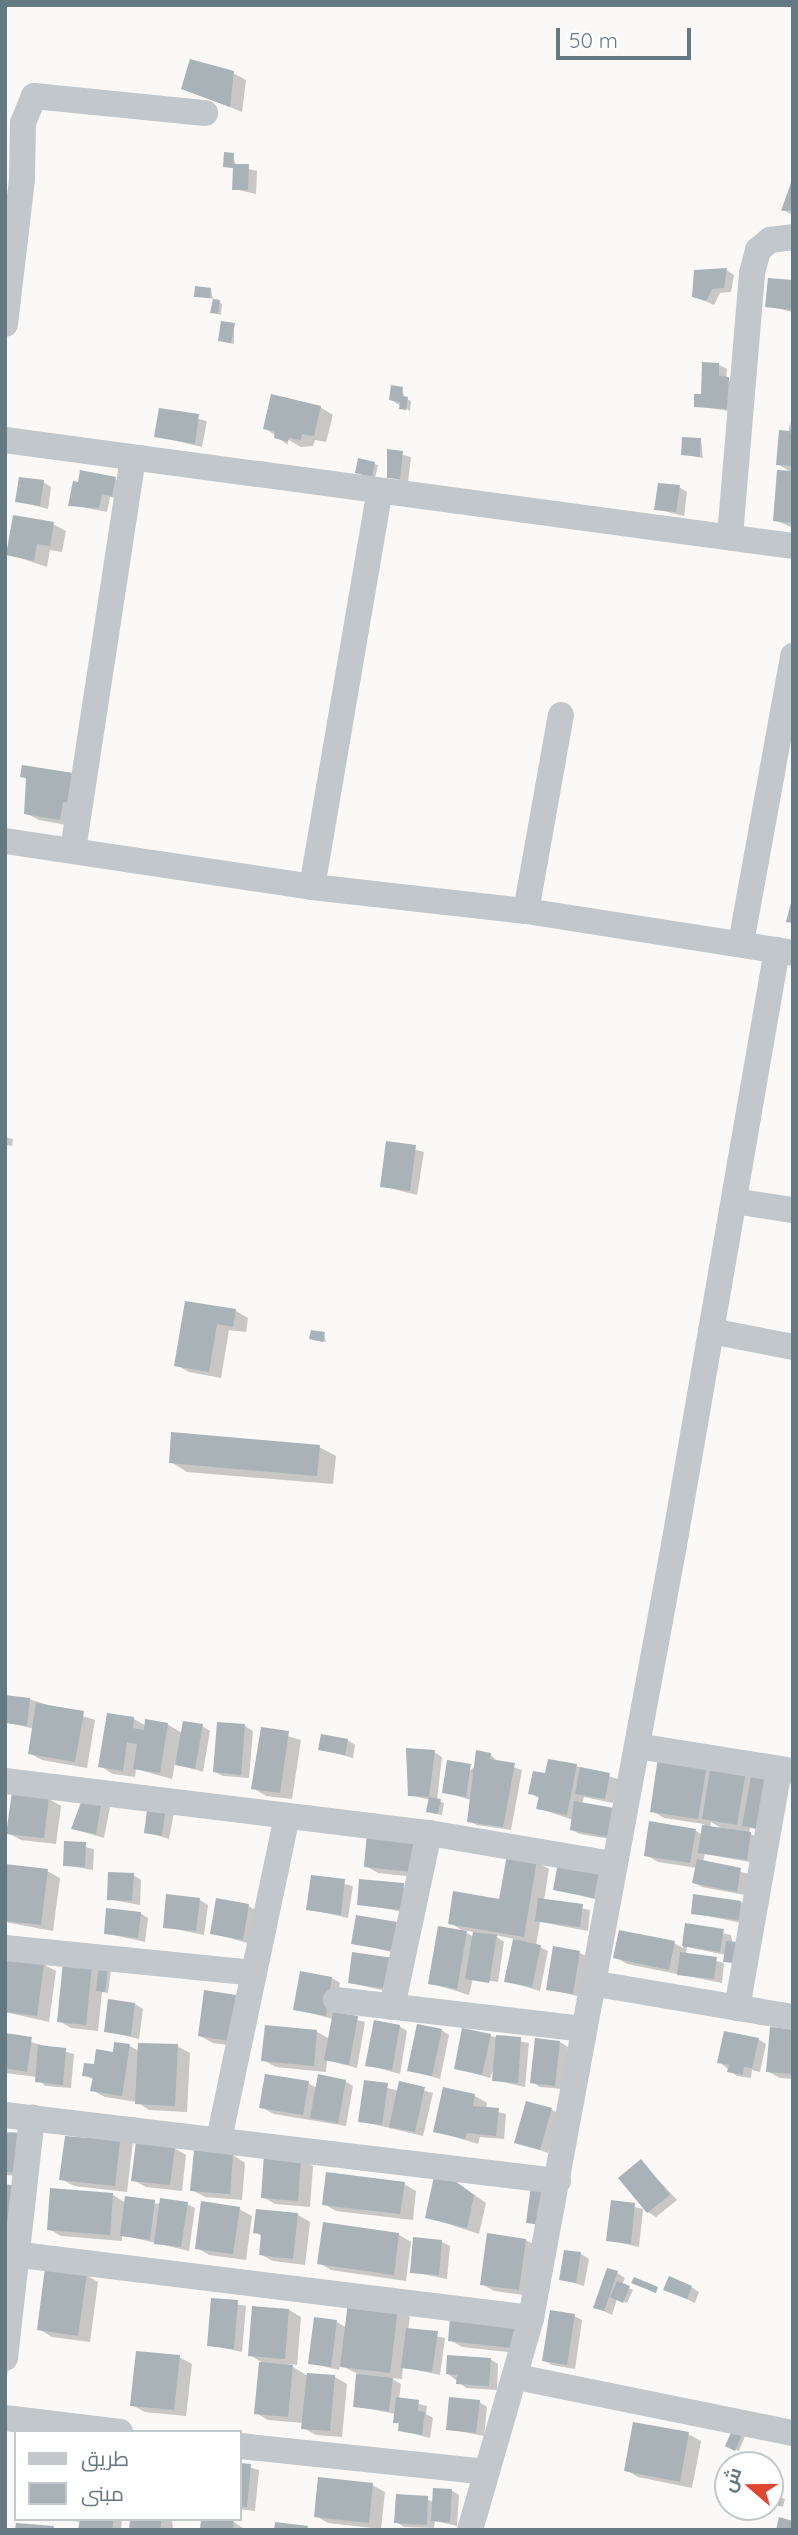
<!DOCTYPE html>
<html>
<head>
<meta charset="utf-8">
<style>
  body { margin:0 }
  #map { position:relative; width:798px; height:2535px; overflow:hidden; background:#faf9f8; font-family:Quicksand,Cairo,sans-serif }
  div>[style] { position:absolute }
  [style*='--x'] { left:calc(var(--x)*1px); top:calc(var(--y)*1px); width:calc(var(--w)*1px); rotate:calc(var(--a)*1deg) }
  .shadow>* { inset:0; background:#0003 }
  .building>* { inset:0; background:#a8b2b7 }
  .minor>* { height:26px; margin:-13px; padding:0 13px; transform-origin:13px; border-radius:13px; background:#c1c7ca }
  span { translate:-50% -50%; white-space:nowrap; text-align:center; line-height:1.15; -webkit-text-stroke:7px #fff; paint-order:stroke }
  .frame { position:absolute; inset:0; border:7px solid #657982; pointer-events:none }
  .legend { position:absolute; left:14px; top:2430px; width:228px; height:91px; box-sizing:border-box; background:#fff; border:2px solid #c1c9cd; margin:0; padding:9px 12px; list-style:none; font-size:21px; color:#657982 }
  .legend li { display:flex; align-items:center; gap:14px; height:35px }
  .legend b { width:35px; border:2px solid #c1c9cd }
  .north { position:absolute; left:714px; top:2451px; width:70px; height:70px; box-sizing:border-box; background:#fff; border:2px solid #c1c9cd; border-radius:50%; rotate:290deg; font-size:19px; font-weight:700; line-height:28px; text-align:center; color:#657982 }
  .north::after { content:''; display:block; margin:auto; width:24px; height:32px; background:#e14730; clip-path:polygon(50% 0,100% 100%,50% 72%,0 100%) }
  .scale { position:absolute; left:556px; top:28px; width:135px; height:32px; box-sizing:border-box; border:4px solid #657982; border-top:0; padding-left:9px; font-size:21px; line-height:24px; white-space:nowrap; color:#657982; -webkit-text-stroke:5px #fff; paint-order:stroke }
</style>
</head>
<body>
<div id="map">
  <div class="shadow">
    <div style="clip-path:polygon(233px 73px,246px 80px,242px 112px,183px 88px)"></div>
    <div style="clip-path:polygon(233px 155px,236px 166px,257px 171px,256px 194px,234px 189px,235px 169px,225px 166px)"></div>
    <div style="clip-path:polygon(793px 184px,793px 214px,791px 214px,783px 210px)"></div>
    <div style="clip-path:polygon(726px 270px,734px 275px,731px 292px,720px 293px,714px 305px,694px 296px)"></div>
    <div style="clip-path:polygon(793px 282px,793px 312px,767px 306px)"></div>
    <div style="clip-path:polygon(211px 290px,213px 299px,196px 296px)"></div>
    <div style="clip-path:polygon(219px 302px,222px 304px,221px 315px,212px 312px)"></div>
    <div style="clip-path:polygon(234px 325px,234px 344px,223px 342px)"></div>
    <div style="clip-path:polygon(719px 365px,727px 369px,726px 379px,736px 384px,735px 412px,696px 406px)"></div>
    <div style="clip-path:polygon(402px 389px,405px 398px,411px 401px,410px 411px,391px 400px)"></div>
    <div style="clip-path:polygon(320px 407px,333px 415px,326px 442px,315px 440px,313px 446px,301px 447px,287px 439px,288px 445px,265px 428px)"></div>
    <div style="clip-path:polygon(160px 410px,207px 421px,202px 447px,156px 436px)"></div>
    <div style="clip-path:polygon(792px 424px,793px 424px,793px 528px,775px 520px,792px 473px,778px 464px,780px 432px,791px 433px)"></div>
    <div style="clip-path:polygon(701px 440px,703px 458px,682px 454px)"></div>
    <div style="clip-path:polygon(389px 451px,411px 457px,408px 483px,389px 477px)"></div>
    <div style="clip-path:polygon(359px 460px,378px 465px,375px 478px,360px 474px)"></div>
    <div style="clip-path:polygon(115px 479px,123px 484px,120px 499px,110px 497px,107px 512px,70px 505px)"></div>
    <div style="clip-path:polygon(43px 482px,51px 487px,48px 509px,17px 501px)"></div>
    <div style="clip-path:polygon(679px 487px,687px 492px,684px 516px,656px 509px)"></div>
    <div style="clip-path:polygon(53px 524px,66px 531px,62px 552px,50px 550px,47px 567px,8px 554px)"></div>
    <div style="clip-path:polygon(22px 776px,79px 776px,72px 826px,39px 820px,26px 813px,28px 780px)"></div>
    <div style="clip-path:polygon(5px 1137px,13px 1139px,12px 1146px,5px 1145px)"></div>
    <div style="clip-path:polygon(388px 1143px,424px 1152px,417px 1195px,382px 1186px)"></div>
    <div style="clip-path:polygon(187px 1303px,236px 1311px,248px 1318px,246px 1332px,229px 1330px,221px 1378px,189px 1372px,176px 1365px)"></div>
    <div style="clip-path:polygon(324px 1334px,326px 1342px,314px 1340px)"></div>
    <div style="clip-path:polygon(319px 1447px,336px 1456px,333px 1484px,187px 1472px,171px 1462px)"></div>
    <div style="clip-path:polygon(29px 1699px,95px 1720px,87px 1768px,42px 1760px,29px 1753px,34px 1729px,5px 1726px,35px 1729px,5px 1722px)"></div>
    <div style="clip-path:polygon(134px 1719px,146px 1726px,167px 1724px,182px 1733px,202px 1726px,210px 1731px,203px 1772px,175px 1763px,172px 1779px,136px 1769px,135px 1777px,113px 1774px,100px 1766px)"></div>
    <div style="clip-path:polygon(245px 1726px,253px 1731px,249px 1778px,223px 1776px,215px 1772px)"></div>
    <div style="clip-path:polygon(262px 1729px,301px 1740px,292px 1799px,266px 1796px,253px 1788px)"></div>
    <div style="clip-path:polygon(347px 1740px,355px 1745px,353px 1758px,320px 1749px)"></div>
    <div style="clip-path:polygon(434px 1752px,442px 1757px,437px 1800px,444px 1803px,442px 1815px,432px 1813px,430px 1800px,410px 1795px)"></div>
    <div style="clip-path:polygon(490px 1754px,498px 1762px,522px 1770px,511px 1830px,477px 1825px,469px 1821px,471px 1800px,444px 1792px)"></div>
    <div style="clip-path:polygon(evenodd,660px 1759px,753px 1776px,770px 1832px,750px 1828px,749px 1833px,758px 1838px,755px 1863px,705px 1854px,703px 1862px,749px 1874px,745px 1895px,702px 1887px,694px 1883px,697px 1868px,658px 1862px,646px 1855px,695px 1830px,702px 1835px,704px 1824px,664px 1818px,652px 1811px,660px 1759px,711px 1822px,723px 1829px,710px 1827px,711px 1822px)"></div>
    <div style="clip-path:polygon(576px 1766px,618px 1779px,613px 1803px,584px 1797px,582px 1804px,617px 1840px,580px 1834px,572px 1830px,573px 1820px,538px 1808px,540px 1799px,530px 1793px,546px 1775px)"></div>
    <div style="clip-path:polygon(49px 1799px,61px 1806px,56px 1844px,21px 1840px,8px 1833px)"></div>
    <div style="clip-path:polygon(84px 1799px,110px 1807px,104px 1838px,73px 1829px)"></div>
    <div style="clip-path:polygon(150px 1805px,174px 1813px,169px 1839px,146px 1832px)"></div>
    <div style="clip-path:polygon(369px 1835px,425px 1878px,378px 1873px,366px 1866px)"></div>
    <div style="clip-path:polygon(66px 1843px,94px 1849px,93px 1870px,65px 1865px)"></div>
    <div style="clip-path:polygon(evenodd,537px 1862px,549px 1869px,544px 1900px,590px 1910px,588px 1931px,540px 1922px,536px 1945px,548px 1951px,540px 1991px,506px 1981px,515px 1939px,494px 1935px,504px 1942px,498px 1982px,473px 1978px,469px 1995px,430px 1983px,465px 1932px,450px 1923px,501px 1901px,537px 1862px,463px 1930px,474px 1932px,474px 1937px,463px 1931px,463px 1930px)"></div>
    <div style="clip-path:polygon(47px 1871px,60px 1878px,53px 1931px,5px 1922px,5px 1880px)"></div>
    <div style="clip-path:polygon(598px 1872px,606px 1877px,602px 1901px,555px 1889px)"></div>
    <div style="clip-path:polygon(133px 1875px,141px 1880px,140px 1905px,108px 1899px)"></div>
    <div style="clip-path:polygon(312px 1877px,353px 1886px,348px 1918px,308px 1909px)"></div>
    <div style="clip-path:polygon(361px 1881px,412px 1890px,410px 1913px,358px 1904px)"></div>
    <div style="clip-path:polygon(200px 1900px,208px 1905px,204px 1935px,165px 1927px)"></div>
    <div style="clip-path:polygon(741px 1902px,749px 1907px,747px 1924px,693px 1913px)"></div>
    <div style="clip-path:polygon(248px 1906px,256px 1910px,251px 1944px,211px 1933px)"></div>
    <div style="clip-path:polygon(140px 1913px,148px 1918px,145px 1942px,105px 1933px)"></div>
    <div style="clip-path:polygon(357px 1917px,400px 1954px,353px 1943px)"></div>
    <div style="clip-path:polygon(687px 1925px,731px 1935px,737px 1964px,725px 1961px,726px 1955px,687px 1947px,686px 1954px,724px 1963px,722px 1983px,627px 1964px,615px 1957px,674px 1943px,683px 1948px)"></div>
    <div style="clip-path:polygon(580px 1953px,588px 1957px,581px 1997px,548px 1989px)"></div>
    <div style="clip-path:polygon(354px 1954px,396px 1993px,349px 1983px)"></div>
    <div style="clip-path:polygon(8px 1959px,43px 1964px,56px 1971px,49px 2022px,5px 2012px)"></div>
    <div style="clip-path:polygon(92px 1967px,111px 1970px,108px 1993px,102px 1992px,98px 2031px,71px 2028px,59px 2021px)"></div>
    <div style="clip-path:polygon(332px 1978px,340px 1983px,334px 2014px,365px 2022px,357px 2068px,327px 2060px,326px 2072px,276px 2067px,263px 2060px,267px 2027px,317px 2032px,330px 2039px,333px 2019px,295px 2009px)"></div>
    <div style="clip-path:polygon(135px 2004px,143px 2009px,139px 2039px,105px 2031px)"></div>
    <div style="clip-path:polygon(248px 2004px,242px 2047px,213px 2043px,200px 2036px)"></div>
    <div style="clip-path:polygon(399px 2026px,407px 2031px,400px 2074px,367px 2065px)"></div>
    <div style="clip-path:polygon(441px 2030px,449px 2035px,440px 2079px,409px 2070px)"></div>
    <div style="clip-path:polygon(793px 2031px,793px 2079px,780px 2078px,767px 2071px)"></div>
    <div style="clip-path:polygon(5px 2035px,74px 2054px,71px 2088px,45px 2086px,37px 2077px,5px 2073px)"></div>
    <div style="clip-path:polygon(490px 2036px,529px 2043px,525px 2087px,494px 2080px,496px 2064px,490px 2078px,456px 2068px)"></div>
    <div style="clip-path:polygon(758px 2039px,766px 2044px,760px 2072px,752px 2070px,751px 2078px,737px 2076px,719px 2062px)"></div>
    <div style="clip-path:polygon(560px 2042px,568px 2047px,563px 2089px,540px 2087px,532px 2082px)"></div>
    <div style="clip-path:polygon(130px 2046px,139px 2051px,177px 2046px,190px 2053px,187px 2112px,149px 2110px,137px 2102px,105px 2097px,92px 2090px,94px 2080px,84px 2075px)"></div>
    <div style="clip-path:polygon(345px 2081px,353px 2086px,346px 2126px,274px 2114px,261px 2107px,308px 2083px,317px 2088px)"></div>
    <div style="clip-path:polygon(365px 2082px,399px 2091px,401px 2084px,433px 2093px,423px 2136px,360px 2121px)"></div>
    <div style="clip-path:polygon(475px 2096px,487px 2103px,486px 2109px,506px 2114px,504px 2139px,480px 2137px,478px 2144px,435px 2131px)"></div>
    <div style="clip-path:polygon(551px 2109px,559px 2114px,548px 2153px,517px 2142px)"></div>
    <div style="clip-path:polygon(5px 2134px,30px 2177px,5px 2175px)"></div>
    <div style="clip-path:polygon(91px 2140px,133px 2141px,127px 2192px,74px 2186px,61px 2179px)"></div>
    <div style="clip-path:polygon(174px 2148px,186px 2155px,182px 2191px,146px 2187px,133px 2180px)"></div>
    <div style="clip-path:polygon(233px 2155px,245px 2163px,242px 2200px,205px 2197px,192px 2190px)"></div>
    <div style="clip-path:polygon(301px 2158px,313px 2166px,310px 2207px,275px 2204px,263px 2197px)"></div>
    <div style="clip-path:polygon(641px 2161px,677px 2200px,656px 2217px,648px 2212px)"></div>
    <div style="clip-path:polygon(449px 2177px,486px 2203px,479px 2234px,427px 2217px)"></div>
    <div style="clip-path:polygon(404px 2184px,416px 2191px,413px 2220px,336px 2211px,324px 2204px)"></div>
    <div style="clip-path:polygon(113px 2195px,126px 2203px,187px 2204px,195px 2208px,189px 2251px,122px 2235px,122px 2241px,61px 2236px,49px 2229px)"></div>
    <div style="clip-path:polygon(612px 2202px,643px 2209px,639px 2247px,608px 2240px)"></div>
    <div style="clip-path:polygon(239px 2209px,252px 2216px,246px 2260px,209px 2255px,197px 2248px)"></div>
    <div style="clip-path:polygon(257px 2210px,298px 2215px,310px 2222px,305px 2265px,273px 2261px,260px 2254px,263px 2237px,255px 2232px)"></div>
    <div style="clip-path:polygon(399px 2235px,411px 2242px,406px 2281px,331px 2270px,319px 2263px)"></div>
    <div style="clip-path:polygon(526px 2240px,538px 2247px,531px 2296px,494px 2291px,482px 2284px)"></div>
    <div style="clip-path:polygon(442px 2242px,450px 2246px,447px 2279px,412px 2272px)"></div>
    <div style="clip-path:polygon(581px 2254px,589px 2259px,584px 2286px,561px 2279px)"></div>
    <div style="clip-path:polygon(617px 2273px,625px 2278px,622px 2285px,633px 2290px,627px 2303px,617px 2299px,612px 2315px,595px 2307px)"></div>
    <div style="clip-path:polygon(86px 2275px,98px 2282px,90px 2342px,52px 2337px,39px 2329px)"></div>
    <div style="clip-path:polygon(691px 2287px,699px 2292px,695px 2303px,665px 2289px)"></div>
    <div style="clip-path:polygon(213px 2300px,246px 2306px,242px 2352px,209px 2345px)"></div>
    <div style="clip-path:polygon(289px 2310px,301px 2317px,297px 2365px,288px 2364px,308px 2376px,335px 2377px,347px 2384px,342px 2437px,316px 2435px,303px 2428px,304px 2423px,268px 2420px,256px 2413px,261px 2362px,250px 2355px)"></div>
    <div style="clip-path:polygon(397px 2310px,410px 2317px,408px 2330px,445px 2338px,440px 2375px,403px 2367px,402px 2379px,390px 2378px,401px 2384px,399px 2399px,427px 2406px,426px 2414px,433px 2418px,430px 2438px,400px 2430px,396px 2414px,354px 2406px,358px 2374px,340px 2365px,339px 2370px,310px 2363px,337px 2322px,347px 2328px)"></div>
    <div style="clip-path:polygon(574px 2316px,582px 2320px,575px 2369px,552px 2365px,544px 2360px)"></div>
    <div style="clip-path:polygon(516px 2326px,526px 2354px,462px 2347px,450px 2340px)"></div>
    <div style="clip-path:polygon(5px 2334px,13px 2338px,5px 2388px)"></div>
    <div style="clip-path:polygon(179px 2357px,192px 2364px,186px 2416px,145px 2412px,132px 2405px)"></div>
    <div style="clip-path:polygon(490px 2359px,498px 2364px,497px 2390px,466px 2388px,447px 2373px)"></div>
    <div style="clip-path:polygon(479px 2402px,487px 2407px,484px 2436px,448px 2429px)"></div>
    <div style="clip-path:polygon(734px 2431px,745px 2436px,739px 2451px,727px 2446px)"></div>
    <div style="clip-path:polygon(688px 2434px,701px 2441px,692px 2488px,638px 2477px,626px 2470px)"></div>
    <div style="clip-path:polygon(240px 2465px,259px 2470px,255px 2511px,240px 2509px)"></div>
    <div style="clip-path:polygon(372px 2485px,385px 2492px,381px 2529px,328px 2523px,316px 2516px)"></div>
    <div style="clip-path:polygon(451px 2490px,459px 2495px,457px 2526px,435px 2521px,434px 2528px,404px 2527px,396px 2522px,398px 2496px,434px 2501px)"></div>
    <div style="clip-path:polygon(770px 2494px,785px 2499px,783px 2507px,770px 2503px)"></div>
    <div style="clip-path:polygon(52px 2519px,122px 2519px,121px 2530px,80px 2530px,81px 2522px)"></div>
    <div style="clip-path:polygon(132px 2519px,172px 2519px,173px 2530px,131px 2530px)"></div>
    <div style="clip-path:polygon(229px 2519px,246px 2530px,201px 2530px)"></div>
  </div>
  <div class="building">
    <div style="clip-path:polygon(190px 59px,234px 71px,230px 107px,181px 89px)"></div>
    <div style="clip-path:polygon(224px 152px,234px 153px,233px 164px,249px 164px,248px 190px,232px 190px,233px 168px,223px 167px)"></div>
    <div style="clip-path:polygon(792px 180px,793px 210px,781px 211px)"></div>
    <div style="clip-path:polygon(727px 268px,724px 288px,712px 289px,706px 301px,692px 297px,694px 270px)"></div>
    <div style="clip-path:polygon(768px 278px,793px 280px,792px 310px,765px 307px)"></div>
    <div style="clip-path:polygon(195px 286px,211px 288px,210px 298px,194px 297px)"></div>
    <div style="clip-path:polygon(213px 299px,220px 300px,218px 314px,210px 313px)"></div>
    <div style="clip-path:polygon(221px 321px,235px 323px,231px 343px,218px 341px)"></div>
    <div style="clip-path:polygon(702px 362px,719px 363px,719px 376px,729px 377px,727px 409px,694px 407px,694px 394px,701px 394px)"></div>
    <div style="clip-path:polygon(391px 385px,403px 387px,402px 396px,408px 397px,406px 410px,399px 409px,400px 402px,389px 400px)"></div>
    <div style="clip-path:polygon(271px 394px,321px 406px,314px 436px,302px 434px,301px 440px,289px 438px,288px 442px,274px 438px,275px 432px,263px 429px)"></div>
    <div style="clip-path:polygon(159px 408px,199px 414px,195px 444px,154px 437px)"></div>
    <div style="clip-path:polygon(790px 422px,793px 466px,776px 465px,779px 430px,789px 431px)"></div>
    <div style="clip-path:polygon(682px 437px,701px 438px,700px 457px,681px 455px)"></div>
    <div style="clip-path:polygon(387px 449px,403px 451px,400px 479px,387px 478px)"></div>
    <div style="clip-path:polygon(358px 458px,375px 462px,372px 477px,355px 473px)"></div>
    <div style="clip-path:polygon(80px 470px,116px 477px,112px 496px,102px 494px,99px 508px,68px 506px,73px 481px,78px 482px)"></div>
    <div style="clip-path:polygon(777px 470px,793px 471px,793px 523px,773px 521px)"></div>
    <div style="clip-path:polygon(19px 477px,44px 480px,40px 506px,15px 502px)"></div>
    <div style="clip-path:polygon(658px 483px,680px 485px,676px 512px,654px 510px)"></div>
    <div style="clip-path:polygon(13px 515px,54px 522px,50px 546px,37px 544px,34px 561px,6px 555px)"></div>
    <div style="clip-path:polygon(22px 765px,80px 774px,70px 803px,63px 802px,60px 820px,24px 814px,26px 778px,20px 777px)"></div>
    <div style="clip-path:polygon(793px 895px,793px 923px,786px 922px)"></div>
    <div style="clip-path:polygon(386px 1141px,416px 1145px,410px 1191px,380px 1187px)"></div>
    <div style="clip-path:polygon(185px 1301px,236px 1309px,233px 1327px,217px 1324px,209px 1372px,174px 1366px)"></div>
    <div style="clip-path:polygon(311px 1330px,325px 1332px,323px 1342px,309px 1339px)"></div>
    <div style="clip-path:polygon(171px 1432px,320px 1445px,317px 1476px,169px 1463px)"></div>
    <div style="clip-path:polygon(5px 1695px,30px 1698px,27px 1726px,5px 1723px)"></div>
    <div style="clip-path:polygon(36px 1703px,84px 1711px,75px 1762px,28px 1754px)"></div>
    <div style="clip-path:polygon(107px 1713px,134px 1717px,133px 1728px,144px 1730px,145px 1719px,168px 1723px,160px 1773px,133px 1769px,137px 1744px,127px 1742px,123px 1771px,98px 1767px)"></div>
    <div style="clip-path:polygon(183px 1721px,203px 1724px,195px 1769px,175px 1765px)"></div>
    <div style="clip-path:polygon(217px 1722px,245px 1724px,241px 1775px,213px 1772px)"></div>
    <div style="clip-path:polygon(261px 1727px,289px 1731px,280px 1793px,251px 1789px)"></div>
    <div style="clip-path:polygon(321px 1734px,348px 1739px,345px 1755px,318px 1750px)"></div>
    <div style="clip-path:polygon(406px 1748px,435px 1750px,429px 1797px,408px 1796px)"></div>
    <div style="clip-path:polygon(476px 1750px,491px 1753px,490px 1759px,515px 1763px,503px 1827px,467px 1822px)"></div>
    <div style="clip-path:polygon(658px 1757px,707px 1764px,698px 1819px,650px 1812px)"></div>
    <div style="clip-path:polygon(548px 1759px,577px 1764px,567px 1815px,536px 1809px,539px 1796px,528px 1794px,533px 1771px,545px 1773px)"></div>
    <div style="clip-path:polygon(447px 1760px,471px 1764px,466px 1797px,442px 1793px)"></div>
    <div style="clip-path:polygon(711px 1764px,746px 1770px,737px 1825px,702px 1819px)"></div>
    <div style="clip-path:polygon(580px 1767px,610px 1773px,605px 1799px,575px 1794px)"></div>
    <div style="clip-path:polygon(752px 1771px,771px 1774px,762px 1829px,742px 1826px)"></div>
    <div style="clip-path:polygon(12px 1792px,49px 1797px,44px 1838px,6px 1834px)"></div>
    <div style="clip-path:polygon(83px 1797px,102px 1800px,96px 1834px,71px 1829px)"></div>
    <div style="clip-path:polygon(429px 1797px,441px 1799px,438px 1814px,426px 1812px)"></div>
    <div style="clip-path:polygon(574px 1801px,614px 1808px,609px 1837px,570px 1830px)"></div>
    <div style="clip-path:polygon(148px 1803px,166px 1806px,162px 1836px,144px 1833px)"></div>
    <div style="clip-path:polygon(649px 1821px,696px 1829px,690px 1863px,644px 1856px)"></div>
    <div style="clip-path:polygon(702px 1825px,751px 1832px,747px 1860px,698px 1853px)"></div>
    <div style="clip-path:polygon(367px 1833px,417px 1838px,413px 1872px,364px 1867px)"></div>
    <div style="clip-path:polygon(64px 1841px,86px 1842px,85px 1867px,63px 1866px)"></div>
    <div style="clip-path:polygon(507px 1855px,537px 1860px,524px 1937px,448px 1924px,453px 1891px,499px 1899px)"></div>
    <div style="clip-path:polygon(697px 1859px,741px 1868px,737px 1892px,692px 1883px)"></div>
    <div style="clip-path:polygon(558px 1863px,599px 1871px,594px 1898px,553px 1890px)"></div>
    <div style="clip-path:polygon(5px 1864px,48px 1869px,41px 1925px,5px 1921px)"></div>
    <div style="clip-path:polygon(108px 1872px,134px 1873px,132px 1901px,107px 1900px)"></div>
    <div style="clip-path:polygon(311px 1875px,345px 1879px,341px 1915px,306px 1910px)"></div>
    <div style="clip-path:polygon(359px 1879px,404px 1883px,402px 1910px,357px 1905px)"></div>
    <div style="clip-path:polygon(166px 1894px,200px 1898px,196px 1931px,163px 1928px)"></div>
    <div style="clip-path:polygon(693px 1894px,741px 1901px,739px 1920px,691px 1914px)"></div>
    <div style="clip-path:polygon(216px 1898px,249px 1904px,243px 1940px,210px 1934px)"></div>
    <div style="clip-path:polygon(538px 1898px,583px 1904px,580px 1927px,535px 1921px)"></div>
    <div style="clip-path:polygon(106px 1908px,141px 1912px,138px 1938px,104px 1934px)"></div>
    <div style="clip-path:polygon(356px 1915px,397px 1922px,392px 1951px,351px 1944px)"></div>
    <div style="clip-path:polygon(685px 1923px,724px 1929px,720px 1952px,682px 1946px)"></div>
    <div style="clip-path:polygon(438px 1926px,467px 1931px,457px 1989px,428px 1984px)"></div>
    <div style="clip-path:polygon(619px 1930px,675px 1941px,669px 1970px,613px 1958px)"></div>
    <div style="clip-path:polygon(473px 1932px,497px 1935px,489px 1983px,465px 1979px)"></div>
    <div style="clip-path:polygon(513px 1939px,541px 1945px,532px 1987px,504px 1982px)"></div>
    <div style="clip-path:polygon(726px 1941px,737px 1942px,734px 1963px,723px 1962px)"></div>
    <div style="clip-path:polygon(553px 1946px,580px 1951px,573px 1994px,546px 1990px)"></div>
    <div style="clip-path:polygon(352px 1952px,393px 1958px,388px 1989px,348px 1983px)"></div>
    <div style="clip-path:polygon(680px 1952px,717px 1957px,714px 1979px,677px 1975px)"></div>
    <div style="clip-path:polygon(7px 1957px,44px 1963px,37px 2016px,5px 2012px)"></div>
    <div style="clip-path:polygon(63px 1962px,92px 1965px,86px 2025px,57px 2022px)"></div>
    <div style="clip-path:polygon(99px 1965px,108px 1967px,105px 1992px,96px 1991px)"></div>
    <div style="clip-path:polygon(300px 1971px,332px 1977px,326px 2016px,293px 2010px)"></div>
    <div style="clip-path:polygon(204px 1990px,236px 1995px,230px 2041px,198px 2036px)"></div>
    <div style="clip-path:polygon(108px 1999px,135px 2003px,131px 2036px,104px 2032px)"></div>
    <div style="clip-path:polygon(333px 2012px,358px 2016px,349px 2065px,324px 2060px)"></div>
    <div style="clip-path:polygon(374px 2020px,400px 2025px,392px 2070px,365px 2066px)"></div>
    <div style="clip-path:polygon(417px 2024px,442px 2029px,432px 2076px,407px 2071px)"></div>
    <div style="clip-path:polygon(265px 2025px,317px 2030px,314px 2066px,261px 2061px)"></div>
    <div style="clip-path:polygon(770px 2027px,793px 2029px,793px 2074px,766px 2072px)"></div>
    <div style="clip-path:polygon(462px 2028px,491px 2034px,482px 2075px,454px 2069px)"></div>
    <div style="clip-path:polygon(724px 2031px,759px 2038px,752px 2068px,744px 2067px,743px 2075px,727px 2072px,729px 2065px,717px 2063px)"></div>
    <div style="clip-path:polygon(5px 2033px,32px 2037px,27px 2072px,5px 2068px)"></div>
    <div style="clip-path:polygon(496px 2035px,521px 2037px,518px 2083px,492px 2081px)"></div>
    <div style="clip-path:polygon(535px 2038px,560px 2041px,555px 2086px,530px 2083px)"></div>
    <div style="clip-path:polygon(114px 2042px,130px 2044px,122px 2096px,90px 2091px,93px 2077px,82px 2076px,84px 2063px,94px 2064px,96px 2049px,113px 2052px)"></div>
    <div style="clip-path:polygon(138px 2043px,178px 2044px,175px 2106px,135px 2104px)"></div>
    <div style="clip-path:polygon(38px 2045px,66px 2048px,63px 2085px,35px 2082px)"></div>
    <div style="clip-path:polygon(265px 2074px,309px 2081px,303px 2115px,259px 2108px)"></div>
    <div style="clip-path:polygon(318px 2074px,346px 2080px,338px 2123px,310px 2118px)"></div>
    <div style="clip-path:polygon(364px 2080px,388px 2083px,382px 2125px,358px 2122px)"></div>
    <div style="clip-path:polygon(399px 2081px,425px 2087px,415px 2132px,389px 2127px)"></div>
    <div style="clip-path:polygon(443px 2087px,475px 2094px,473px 2106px,499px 2108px,496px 2136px,467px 2133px,465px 2139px,433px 2132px)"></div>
    <div style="clip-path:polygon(526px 2101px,552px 2108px,540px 2150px,514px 2143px)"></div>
    <div style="clip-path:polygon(90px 2129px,121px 2132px,115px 2186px,59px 2180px,65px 2136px,89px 2138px)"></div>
    <div style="clip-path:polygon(5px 2132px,24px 2133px,23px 2173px,5px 2172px)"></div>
    <div style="clip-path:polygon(136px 2142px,175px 2147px,170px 2185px,131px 2181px)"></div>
    <div style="clip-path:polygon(194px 2150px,233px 2154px,230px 2194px,190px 2191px)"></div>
    <div style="clip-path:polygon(264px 2154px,301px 2157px,298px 2201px,261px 2198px)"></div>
    <div style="clip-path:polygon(641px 2159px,670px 2195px,647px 2213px,618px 2178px)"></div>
    <div style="clip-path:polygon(436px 2167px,474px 2195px,467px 2228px,425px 2218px)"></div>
    <div style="clip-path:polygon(326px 2172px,405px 2182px,400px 2214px,322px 2205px)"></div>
    <div style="clip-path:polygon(532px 2178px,548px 2180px,542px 2225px,526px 2223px)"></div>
    <div style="clip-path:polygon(5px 2184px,17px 2186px,13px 2225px,5px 2224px)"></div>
    <div style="clip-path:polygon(50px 2188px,113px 2193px,110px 2235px,47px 2230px)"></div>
    <div style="clip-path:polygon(125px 2196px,155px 2200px,150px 2240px,120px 2236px)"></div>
    <div style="clip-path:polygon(160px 2198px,188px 2202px,181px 2247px,154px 2244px)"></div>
    <div style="clip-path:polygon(611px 2200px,635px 2203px,631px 2244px,606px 2241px)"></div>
    <div style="clip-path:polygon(201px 2201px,240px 2207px,233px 2254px,195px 2249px)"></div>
    <div style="clip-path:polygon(256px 2209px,298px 2213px,293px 2259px,259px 2255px,261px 2234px,253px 2233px)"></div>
    <div style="clip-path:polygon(323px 2222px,399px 2233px,394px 2275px,317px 2264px)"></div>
    <div style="clip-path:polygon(487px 2233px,526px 2239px,519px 2290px,480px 2285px)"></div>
    <div style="clip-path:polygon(413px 2237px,442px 2240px,439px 2275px,410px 2273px)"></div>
    <div style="clip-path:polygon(564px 2250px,581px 2252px,576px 2283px,559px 2280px)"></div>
    <div style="clip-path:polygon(45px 2268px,87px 2273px,78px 2336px,37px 2330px)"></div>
    <div style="clip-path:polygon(607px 2268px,618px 2271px,604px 2311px,593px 2308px)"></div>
    <div style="clip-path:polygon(669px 2276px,692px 2286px,687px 2299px,663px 2290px)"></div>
    <div style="clip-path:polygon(634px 2277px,658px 2287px,656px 2293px,631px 2283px)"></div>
    <div style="clip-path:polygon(617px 2281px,630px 2286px,623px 2303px,610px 2297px)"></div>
    <div style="clip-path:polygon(211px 2298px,238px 2300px,234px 2349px,207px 2346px)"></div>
    <div style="clip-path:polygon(348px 2302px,398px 2308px,390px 2373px,340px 2367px)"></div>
    <div style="clip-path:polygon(252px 2306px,289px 2309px,285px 2359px,248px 2356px)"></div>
    <div style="clip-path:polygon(550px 2310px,575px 2314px,567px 2365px,542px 2361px)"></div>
    <div style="clip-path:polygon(314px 2317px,337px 2320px,331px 2367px,308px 2364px)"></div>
    <div style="clip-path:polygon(450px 2318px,516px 2325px,513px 2348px,448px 2341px)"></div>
    <div style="clip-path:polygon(406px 2328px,438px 2331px,432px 2372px,401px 2368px)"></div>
    <div style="clip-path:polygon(136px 2351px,180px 2355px,174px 2410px,130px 2406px)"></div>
    <div style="clip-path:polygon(447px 2355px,491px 2358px,489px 2386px,456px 2384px,457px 2375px,446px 2374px)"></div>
    <div style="clip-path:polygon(259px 2362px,293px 2365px,288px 2417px,254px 2414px)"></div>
    <div style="clip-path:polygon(307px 2373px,335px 2375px,330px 2431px,301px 2429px)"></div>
    <div style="clip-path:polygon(356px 2374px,393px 2378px,389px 2411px,353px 2407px)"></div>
    <div style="clip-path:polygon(396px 2397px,419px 2400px,418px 2411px,425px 2412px,422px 2435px,398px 2431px,399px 2423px,393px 2423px)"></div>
    <div style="clip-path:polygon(449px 2397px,480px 2400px,476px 2433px,446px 2430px)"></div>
    <div style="clip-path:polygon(633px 2422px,689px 2432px,680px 2482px,624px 2471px)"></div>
    <div style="clip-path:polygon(733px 2428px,743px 2432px,735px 2451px,725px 2446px)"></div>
    <div style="clip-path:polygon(240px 2463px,251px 2464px,247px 2507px,240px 2506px)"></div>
    <div style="clip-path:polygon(318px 2477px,373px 2483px,369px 2523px,314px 2517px)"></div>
    <div style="clip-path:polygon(433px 2488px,452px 2489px,450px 2522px,431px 2521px)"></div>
    <div style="clip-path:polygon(770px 2492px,782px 2495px,780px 2506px,770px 2504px)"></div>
    <div style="clip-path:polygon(396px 2494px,428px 2496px,427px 2525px,394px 2523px)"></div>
    <div style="clip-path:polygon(779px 2517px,793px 2521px,793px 2530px,776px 2530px)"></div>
    <div style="clip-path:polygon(80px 2519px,114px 2519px,112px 2530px,78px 2530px)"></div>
    <div style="clip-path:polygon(130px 2519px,162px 2519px,160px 2530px,129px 2530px)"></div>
    <div style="clip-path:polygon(201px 2519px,234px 2519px,233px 2530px,200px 2530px)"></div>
    <div style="clip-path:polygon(275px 2522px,308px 2526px,307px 2530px,274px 2530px)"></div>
    <div style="clip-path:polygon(16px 2523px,54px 2526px,53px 2530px,15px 2530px)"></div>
  </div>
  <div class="minor">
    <div style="--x:5;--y:324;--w:146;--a:-83.3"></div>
    <div style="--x:22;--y:179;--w:56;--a:-89"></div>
    <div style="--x:23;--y:123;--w:29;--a:-68"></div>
    <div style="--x:34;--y:96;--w:172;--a:5.7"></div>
    <div style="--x:5;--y:440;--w:795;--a:7.66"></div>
    <div style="--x:730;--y:536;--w:264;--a:-85.2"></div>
    <div style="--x:752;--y:273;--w:24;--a:-75"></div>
    <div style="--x:758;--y:250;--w:16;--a:-40"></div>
    <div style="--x:770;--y:240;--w:23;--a:-7"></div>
    <div style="--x:5;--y:841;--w:310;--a:8.5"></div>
    <div style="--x:312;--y:887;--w:215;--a:6.4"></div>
    <div style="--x:526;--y:911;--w:270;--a:8.9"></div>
    <div style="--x:73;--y:850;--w:397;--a:-81.3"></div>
    <div style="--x:312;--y:887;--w:402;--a:-80.3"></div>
    <div style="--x:526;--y:911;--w:199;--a:-79.9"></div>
    <div style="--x:741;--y:943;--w:292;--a:-79.7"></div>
    <div style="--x:734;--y:1201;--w:60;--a:8.7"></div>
    <div style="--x:711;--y:1331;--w:84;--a:11"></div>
    <div style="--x:637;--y:1746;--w:158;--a:9.1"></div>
    <div style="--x:5;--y:1781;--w:427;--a:7"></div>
    <div style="--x:429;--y:1833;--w:186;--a:9.6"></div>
    <div style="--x:5;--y:1948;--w:250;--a:5.7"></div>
    <div style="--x:254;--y:1973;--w:170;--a:101.9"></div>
    <div style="--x:254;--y:1973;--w:160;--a:-78.1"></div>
    <div style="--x:591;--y:1983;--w:205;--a:9.6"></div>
    <div style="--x:336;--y:2000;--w:248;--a:6.7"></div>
    <div style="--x:392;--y:2007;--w:178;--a:-78"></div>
    <div style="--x:737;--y:2008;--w:243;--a:-80"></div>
    <div style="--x:5;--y:2115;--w:557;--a:6.81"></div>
    <div style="--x:5;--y:2253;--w:530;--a:7.04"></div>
    <div style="--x:5;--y:2358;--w:242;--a:-83.6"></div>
    <div style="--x:517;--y:2377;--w:282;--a:11.5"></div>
    <div style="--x:5;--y:2418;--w:116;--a:6.9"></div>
    <div style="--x:240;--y:2446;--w:248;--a:6"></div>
    <div style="--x:470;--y:2530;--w:221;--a:-73.9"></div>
    <div style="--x:531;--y:2318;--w:786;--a:-79.52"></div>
    <div style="--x:674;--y:1545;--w:604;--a:-80.18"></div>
  </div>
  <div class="frame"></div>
  <ul class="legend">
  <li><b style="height:9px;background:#c1c7ca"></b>طريق</li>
  <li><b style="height:19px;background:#a8b2b7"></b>مبنى</li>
  </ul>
  <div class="north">ش</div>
  <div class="scale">50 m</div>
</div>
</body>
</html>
